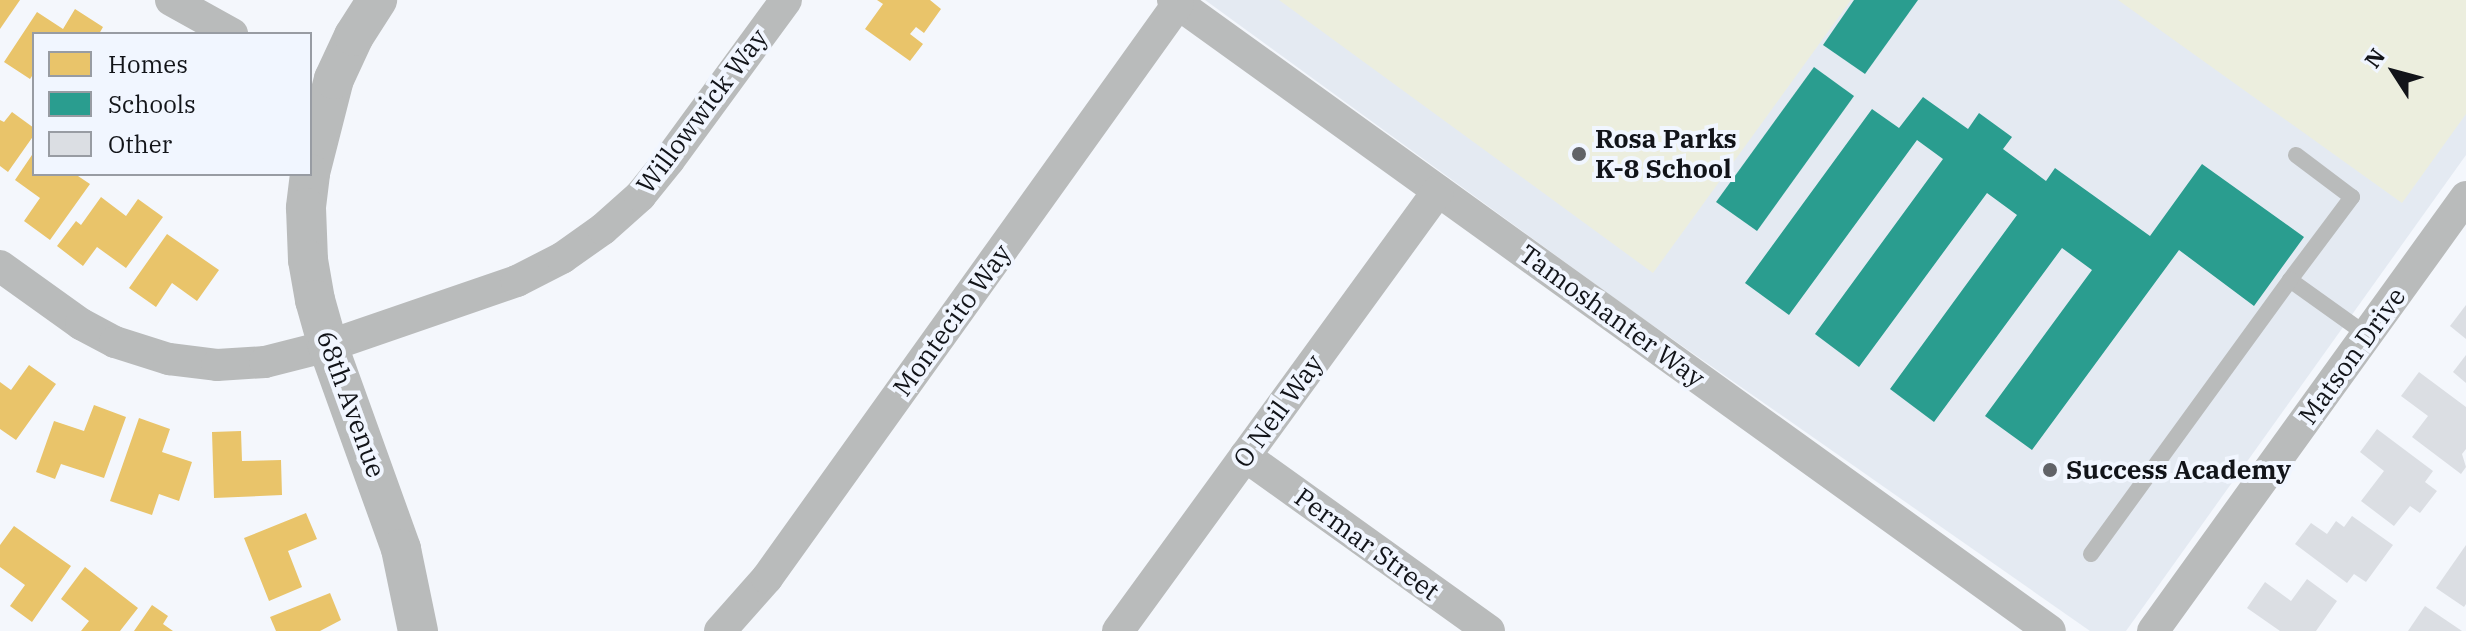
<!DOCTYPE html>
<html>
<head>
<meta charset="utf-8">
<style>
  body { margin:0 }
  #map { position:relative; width:2466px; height:631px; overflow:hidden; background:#f4f7fc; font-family:"IBM Plex Serif",serif }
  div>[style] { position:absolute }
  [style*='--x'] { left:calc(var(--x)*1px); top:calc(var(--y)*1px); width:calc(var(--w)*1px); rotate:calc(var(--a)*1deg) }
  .built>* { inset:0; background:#e4eaf2 }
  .green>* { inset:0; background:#eceede }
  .homes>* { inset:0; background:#e9c46a }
  .schools>* { inset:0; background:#2a9d8f }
  .building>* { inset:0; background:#dbdee3 }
  .service>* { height:16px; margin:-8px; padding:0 8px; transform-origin:8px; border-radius:8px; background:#b9bbbb }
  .minor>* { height:32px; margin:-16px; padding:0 16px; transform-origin:16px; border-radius:16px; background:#b9bbbb }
  .tertiary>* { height:40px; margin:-20px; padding:0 20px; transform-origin:20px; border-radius:20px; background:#b9bbbb }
  .dots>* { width:22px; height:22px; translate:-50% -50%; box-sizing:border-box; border:4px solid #f1f6ff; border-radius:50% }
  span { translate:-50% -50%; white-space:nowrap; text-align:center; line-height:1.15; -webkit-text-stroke:8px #f1f6ff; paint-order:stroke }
  .street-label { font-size:26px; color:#121419 }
  .poi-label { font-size:26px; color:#121419; font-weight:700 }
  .left { translate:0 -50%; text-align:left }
  .legend { position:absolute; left:32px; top:32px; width:280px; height:144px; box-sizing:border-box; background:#f1f6ff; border:2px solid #989ca3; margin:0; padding:10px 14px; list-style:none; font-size:24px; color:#121419 }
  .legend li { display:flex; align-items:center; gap:16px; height:40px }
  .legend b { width:40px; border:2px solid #989ca3 }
  .north { position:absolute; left:2354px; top:32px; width:80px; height:80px; -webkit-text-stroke:6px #f1f6ff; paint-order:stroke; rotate:306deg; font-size:22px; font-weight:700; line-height:32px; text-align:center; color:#121419 }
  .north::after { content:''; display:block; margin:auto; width:28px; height:36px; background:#121419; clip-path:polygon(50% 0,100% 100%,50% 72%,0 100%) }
</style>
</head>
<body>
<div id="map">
  <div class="built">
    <div style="clip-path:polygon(1205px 0,2466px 0,2466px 155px,2126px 631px,2090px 631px,1628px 308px)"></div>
  </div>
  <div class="green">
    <div style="clip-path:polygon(1279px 0,1851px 0,1653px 273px)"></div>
    <div style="clip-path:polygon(2118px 0,2466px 0,2466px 114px,2402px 203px)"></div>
  </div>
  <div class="homes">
    <div style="clip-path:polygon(0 0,20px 0,0 29px)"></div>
    <div style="clip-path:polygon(877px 0,930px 0,941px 9px,924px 33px,916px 27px,910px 34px,923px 44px,910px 61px,865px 29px,883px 4px)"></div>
    <div style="clip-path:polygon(75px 9px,103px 27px,99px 34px,34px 34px,34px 73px,30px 79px,4px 62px,37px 12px,63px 29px)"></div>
    <div style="clip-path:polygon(12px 112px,34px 128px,34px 135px,8px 172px,0 166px,0 120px,4px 122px)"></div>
    <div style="clip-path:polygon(34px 152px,34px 174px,75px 174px,90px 184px,50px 240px,24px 221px,40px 198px,15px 180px)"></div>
    <div style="clip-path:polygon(101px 197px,126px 216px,138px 199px,163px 217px,126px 268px,97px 247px,83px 266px,57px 246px,76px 221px,81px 225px)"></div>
    <div style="clip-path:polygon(167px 234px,219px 270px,197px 301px,172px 283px,156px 307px,129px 288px)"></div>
    <div style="clip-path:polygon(29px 365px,56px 384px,16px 440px,0 429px,0 382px,11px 390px)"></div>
    <div style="clip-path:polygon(94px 405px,126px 417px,104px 478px,61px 464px,55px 479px,36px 472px,54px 421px,84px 431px)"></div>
    <div style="clip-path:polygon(139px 418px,170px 429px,162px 452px,192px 462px,179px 501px,159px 494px,152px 515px,110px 501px)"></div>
    <div style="clip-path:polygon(241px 431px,242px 461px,281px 460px,282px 495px,214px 498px,212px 432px)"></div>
    <div style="clip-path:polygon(306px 513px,317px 539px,288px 551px,302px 587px,269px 601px,244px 538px)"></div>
    <div style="clip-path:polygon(14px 526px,71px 566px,32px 622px,10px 606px,25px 585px,0 567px,0 545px)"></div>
    <div style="clip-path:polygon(85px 567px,138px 608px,120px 631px,81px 631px,89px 621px,61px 599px)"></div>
    <div style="clip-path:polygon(330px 593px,341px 620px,320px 631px,276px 631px,270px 617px)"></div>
    <div style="clip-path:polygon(152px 605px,168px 616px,163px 624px,173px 631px,134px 631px)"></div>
  </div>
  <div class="schools">
    <div style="clip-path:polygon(1854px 0,1918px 0,1865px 74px,1823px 45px)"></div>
    <div style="clip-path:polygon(1814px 67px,1854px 96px,1757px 231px,1716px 202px)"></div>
    <div style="clip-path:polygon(1923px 97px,1968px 129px,1979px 113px,2012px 137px,2003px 149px,2046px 181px,2055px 168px,2150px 236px,2202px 164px,2304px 237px,2254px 306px,2179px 250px,2032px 450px,1985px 416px,2092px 270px,2062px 248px,1934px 422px,1890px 389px,2017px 215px,1987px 193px,1859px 367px,1815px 334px,1943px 159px,1917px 140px,1789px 315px,1745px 283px,1872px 109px,1899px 128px)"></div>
  </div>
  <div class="building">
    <div style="clip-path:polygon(2466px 305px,2466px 339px,2450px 326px)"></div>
    <div style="clip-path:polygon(2466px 355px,2466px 383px,2453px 372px)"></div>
    <div style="clip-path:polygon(2419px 372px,2466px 407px,2466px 449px,2462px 454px,2466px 467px,2461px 474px,2412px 437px,2428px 416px,2401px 396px)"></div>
    <div style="clip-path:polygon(2377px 429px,2433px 471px,2425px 482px,2437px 491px,2420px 513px,2410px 506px,2394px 526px,2361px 501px,2384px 471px,2360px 452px)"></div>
    <div style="clip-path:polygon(2352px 516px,2393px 545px,2366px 582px,2354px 574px,2347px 583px,2295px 544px,2311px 523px,2327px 534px,2336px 521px,2344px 527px)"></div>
    <div style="clip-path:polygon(2466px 545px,2466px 604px,2464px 607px,2436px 588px)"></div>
    <div style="clip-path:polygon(2307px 579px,2337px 601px,2316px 631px,2280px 631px,2247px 608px,2265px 582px,2291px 601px)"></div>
    <div style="clip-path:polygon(2425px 606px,2462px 631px,2408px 631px)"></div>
  </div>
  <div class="service">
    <div style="--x:2296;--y:155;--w:70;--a:36.9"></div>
    <div style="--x:2352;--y:197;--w:104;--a:126.8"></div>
    <div style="--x:2290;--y:280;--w:95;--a:35.5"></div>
    <div style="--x:2091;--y:554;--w:339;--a:-54"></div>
  </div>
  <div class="minor">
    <div style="--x:171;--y:0;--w:70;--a:29.1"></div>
    <div style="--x:1173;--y:0;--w:1080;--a:35.73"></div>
    <div style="--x:0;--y:266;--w:100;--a:35.6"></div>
    <div style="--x:81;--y:324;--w:38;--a:28"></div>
    <div style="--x:115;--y:342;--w:57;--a:17.5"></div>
    <div style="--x:169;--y:359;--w:48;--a:7.1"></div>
    <div style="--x:217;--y:365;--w:48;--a:-3.6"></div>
    <div style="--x:265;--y:362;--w:65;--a:-14.3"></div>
    <div style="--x:328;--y:346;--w:200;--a:-19"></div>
    <div style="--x:517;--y:281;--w:51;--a:-27.1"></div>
    <div style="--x:562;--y:258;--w:50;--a:-35.3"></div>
    <div style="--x:603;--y:229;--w:50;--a:-41.7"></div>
    <div style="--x:640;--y:196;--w:46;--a:-51.1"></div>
    <div style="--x:669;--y:160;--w:198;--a:-53.8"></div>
    <div style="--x:1245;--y:456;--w:300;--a:35.6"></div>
    <div style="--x:720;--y:631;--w:71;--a:-48.4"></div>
    <div style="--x:767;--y:578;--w:706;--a:-54.4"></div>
    <div style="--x:1118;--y:631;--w:544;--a:-53.97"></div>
    <div style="--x:2153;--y:631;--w:535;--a:-54.2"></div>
  </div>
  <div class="tertiary">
    <div style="--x:310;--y:173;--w:97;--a:-75.7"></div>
    <div style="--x:334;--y:79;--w:47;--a:-65.1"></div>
    <div style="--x:354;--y:36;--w:43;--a:-57.4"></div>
    <div style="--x:310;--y:174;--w:34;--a:97"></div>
    <div style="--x:306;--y:208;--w:52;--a:87.8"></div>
    <div style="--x:308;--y:260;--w:41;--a:80.1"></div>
    <div style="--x:315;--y:300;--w:48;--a:74.2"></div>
    <div style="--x:328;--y:346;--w:216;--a:70.2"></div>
    <div style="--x:401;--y:549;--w:84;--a:78.3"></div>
  </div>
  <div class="dots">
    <div style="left:1579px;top:154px;background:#616368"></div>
    <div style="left:2050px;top:470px;background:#616368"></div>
  </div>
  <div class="street-label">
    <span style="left:702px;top:111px;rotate:-53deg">Willowwick Way</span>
    <span style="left:1612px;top:316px;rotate:36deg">Tamoshanter Way</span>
    <span style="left:952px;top:320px;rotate:-54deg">Montecito Way</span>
    <span style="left:2352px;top:356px;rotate:-54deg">Matson Drive</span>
    <span style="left:351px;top:404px;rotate:70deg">68th Avenue</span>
    <span style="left:1278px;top:411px;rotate:-54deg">O Neil Way</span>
    <span style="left:1367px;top:544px;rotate:36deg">Permar Street</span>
  </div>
  <div class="poi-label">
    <span class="left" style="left:1595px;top:154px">Rosa Parks<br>K-8 School</span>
    <span class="left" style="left:2066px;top:470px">Success Academy</span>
  </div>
  <ul class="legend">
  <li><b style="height:22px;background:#e9c46a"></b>Homes</li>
  <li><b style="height:22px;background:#2a9d8f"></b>Schools</li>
  <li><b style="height:22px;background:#dbdee3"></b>Other</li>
  </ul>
  <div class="north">N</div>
</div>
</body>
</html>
